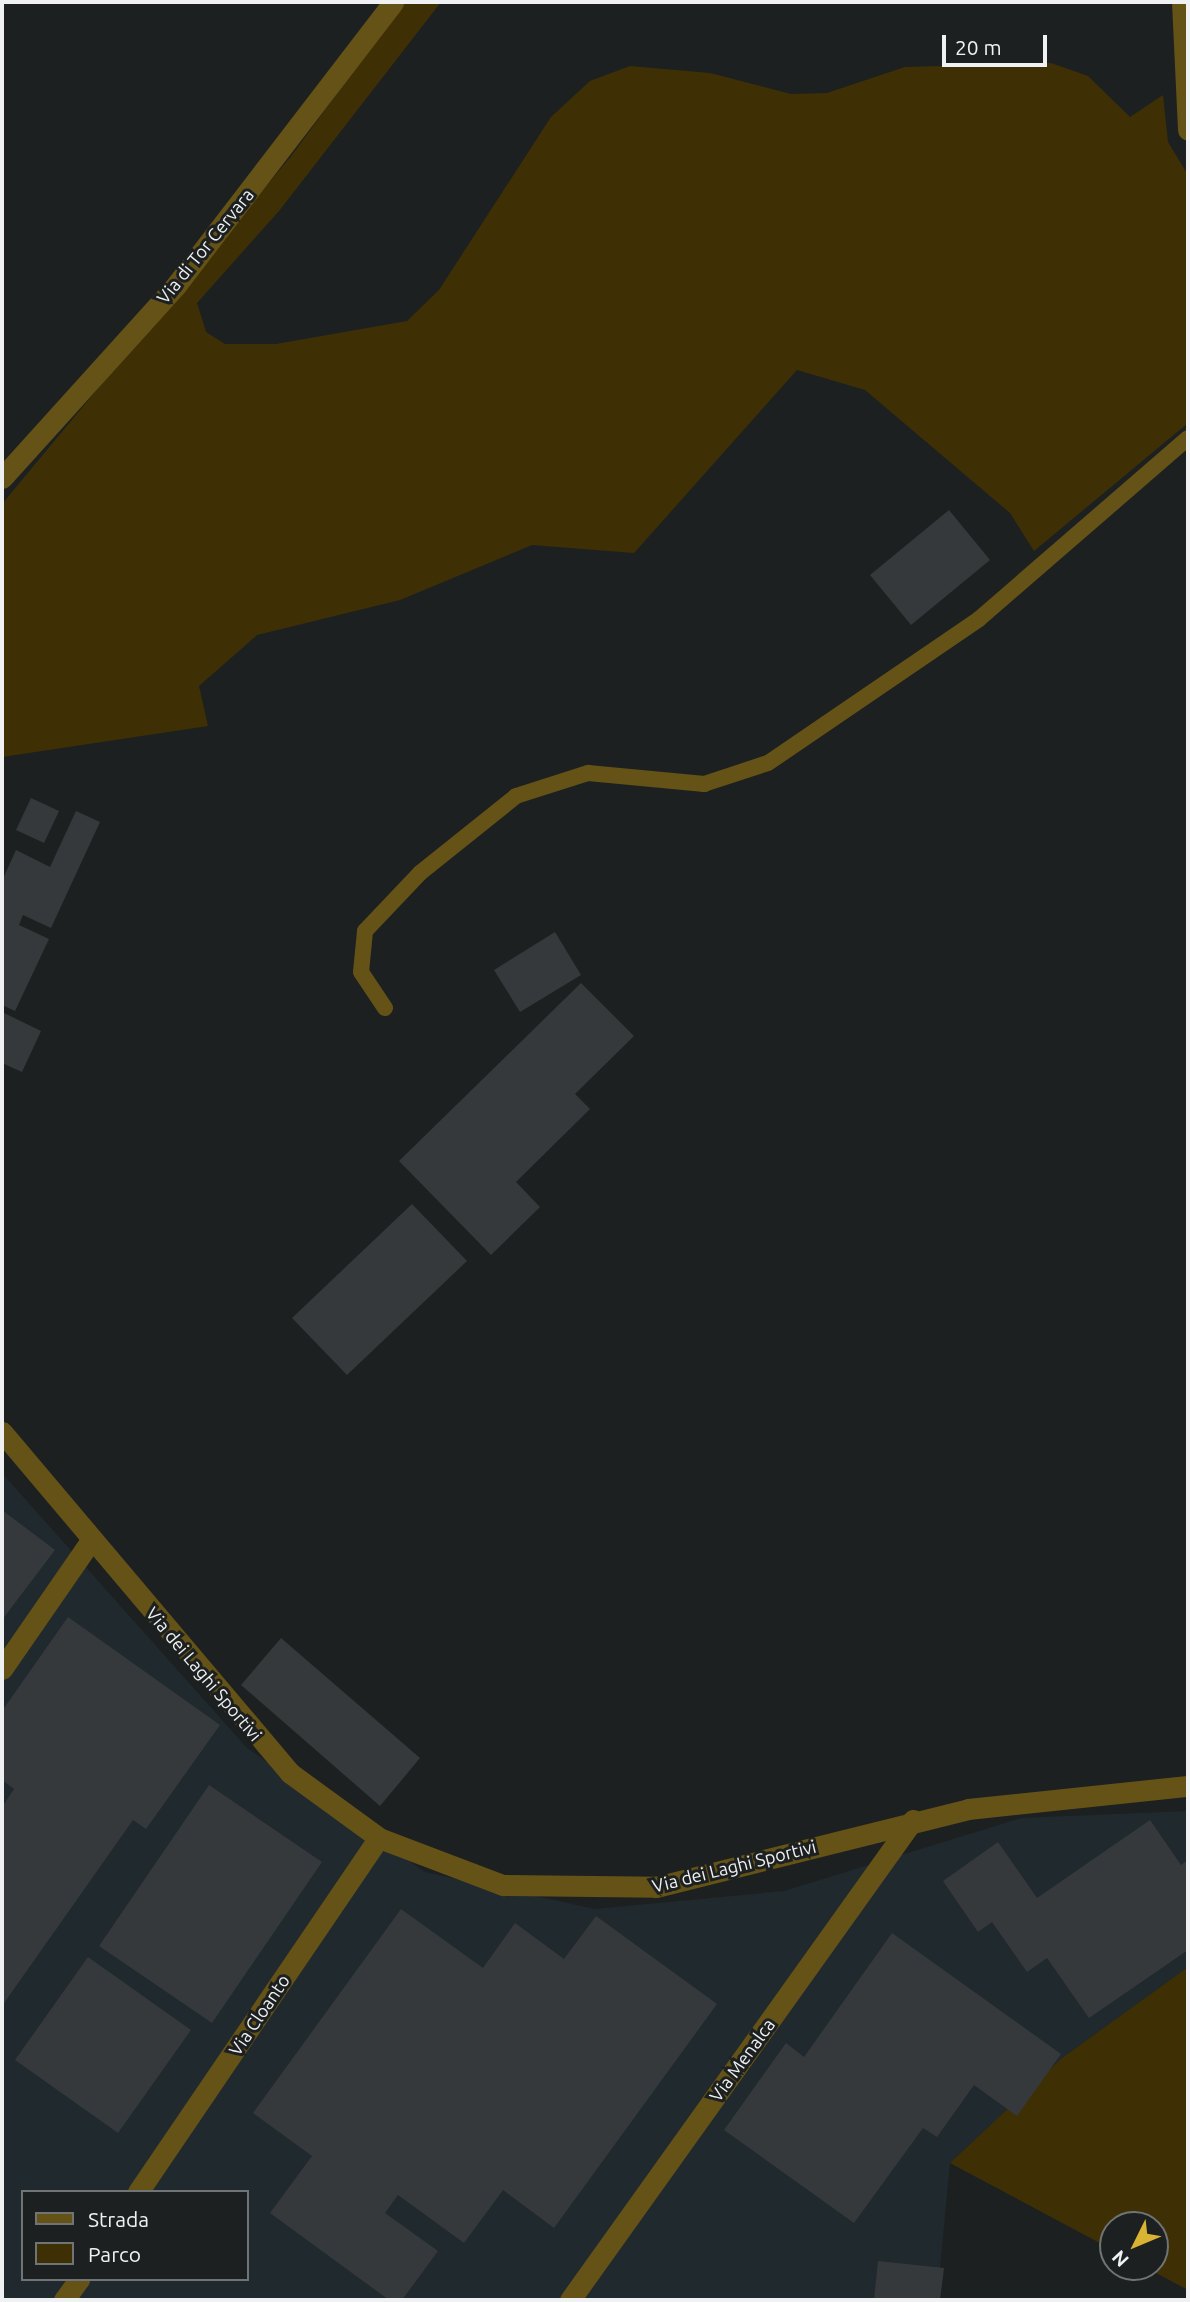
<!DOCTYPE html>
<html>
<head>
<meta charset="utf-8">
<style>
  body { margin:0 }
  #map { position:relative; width:1190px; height:2302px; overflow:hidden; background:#1d2021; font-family:Ubuntu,sans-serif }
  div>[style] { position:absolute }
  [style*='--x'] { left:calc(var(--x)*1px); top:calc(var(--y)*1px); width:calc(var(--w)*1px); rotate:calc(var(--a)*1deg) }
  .built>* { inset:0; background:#20292e }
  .green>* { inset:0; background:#3e3004 }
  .building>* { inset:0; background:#35393b }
  .service>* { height:16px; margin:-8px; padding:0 8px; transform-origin:8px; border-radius:8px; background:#655216 }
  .minor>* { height:21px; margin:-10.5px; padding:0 10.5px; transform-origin:10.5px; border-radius:10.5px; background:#655216 }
  .tertiary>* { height:21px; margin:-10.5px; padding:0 10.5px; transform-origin:10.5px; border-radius:10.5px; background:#655216 }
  span { translate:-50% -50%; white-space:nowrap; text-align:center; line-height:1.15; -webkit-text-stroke:6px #1d2021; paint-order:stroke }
  .street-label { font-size:18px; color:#eff1f2 }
  .frame { position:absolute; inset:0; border:4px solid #eff1f2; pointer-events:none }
  .legend { position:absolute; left:21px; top:2190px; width:228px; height:91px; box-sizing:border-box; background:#1d2021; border:2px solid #717475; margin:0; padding:9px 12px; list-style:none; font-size:21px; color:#eff1f2 }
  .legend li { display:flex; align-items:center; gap:14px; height:35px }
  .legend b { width:35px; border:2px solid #717475 }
  .north { position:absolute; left:1099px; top:2211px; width:70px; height:70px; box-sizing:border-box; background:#1d2021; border:2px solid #717475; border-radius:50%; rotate:227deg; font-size:19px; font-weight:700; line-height:28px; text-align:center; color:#eff1f2 }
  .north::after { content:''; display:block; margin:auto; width:24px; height:32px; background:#dab333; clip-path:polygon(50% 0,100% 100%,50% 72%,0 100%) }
  .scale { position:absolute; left:942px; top:35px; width:105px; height:32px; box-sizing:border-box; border:4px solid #eff1f2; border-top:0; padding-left:9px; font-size:21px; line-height:24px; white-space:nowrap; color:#eff1f2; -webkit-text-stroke:5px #1d2021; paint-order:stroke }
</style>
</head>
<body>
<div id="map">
  <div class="built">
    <div style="clip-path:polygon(evenodd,2px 1473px,247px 1748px,425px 1872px,595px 1909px,784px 1891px,1021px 1818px,1188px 1811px,1188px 1967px,1062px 2058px,950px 2163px,937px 2300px,2px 2300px,2px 1473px,23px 2192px,247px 2192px,247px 2279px,23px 2279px,23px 2192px)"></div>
  </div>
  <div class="green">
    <div style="clip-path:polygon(404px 2px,441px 2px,279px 211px,197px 303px,206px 332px,225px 344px,276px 344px,407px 321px,439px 290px,551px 117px,590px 81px,630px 66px,710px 73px,791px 94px,827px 93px,905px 67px,1051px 63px,1088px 76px,1130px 117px,1163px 95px,1168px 142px,1188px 175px,1188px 423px,1034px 551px,1010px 513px,865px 390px,797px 370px,634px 553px,532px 545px,400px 600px,257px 635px,199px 686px,208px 726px,2px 757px,2px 504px,292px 155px)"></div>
    <div style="clip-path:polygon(1188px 1967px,1188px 2290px,1145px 2267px,1155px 2267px,1155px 2225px,1113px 2225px,1113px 2250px,950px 2163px,1062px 2058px)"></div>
  </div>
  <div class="building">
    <div style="clip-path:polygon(949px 510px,990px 560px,911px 625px,870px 575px)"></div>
    <div style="clip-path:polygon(31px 798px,59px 811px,44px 843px,16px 830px)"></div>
    <div style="clip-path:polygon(76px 811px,100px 822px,51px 928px,23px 915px,19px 925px,49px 939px,15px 1011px,2px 1005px,2px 881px,16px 850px,50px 867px)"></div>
    <div style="clip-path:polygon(555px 932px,581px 975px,520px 1012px,494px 970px)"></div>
    <div style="clip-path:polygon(581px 983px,634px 1036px,575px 1094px,590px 1109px,516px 1182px,540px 1207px,491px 1255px,399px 1161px)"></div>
    <div style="clip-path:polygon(2px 1012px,41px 1031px,22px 1072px,2px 1063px)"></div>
    <div style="clip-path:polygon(412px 1204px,467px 1261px,347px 1375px,292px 1318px)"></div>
    <div style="clip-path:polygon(2px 1510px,55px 1550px,2px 1620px)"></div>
    <div style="clip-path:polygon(68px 1617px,220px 1725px,146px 1829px,133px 1820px,2px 2006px,2px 1807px,14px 1789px,2px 1780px,2px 1711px)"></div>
    <div style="clip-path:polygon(281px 1638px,420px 1758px,380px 1806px,241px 1685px)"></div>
    <div style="clip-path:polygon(209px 1785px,322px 1862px,212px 2023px,99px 1946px)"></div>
    <div style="clip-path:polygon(1150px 1820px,1181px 1865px,1188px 1860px,1188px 1950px,1089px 2018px,1047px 1958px,1027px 1972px,992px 1922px,978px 1932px,943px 1881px,998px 1842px,1037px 1898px)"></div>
    <div style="clip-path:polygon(401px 1909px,483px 1968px,515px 1923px,564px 1959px,596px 1916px,717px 2004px,554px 2228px,503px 2190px,464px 2243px,398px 2195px,385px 2213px,438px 2251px,402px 2300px,389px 2300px,270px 2213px,312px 2156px,253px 2113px)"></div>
    <div style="clip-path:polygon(892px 1933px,1061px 2054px,1017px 2116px,974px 2085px,937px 2137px,923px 2128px,854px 2223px,724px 2130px,786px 2043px,804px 2057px)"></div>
    <div style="clip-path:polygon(88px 1957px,191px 2030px,118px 2133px,15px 2060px)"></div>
    <div style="clip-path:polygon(878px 2261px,944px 2268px,940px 2300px,874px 2300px)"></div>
  </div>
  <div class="service">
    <div style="--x:385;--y:1008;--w:43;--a:-123.7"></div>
    <div style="--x:361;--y:972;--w:41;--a:-84.4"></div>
    <div style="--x:365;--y:931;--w:80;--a:-46.5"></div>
    <div style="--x:420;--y:873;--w:123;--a:-38.7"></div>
    <div style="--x:516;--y:796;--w:76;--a:-17.7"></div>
    <div style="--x:588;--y:773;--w:117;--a:5.4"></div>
    <div style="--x:704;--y:784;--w:67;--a:-18.2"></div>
    <div style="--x:768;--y:763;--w:255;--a:-34.3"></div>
    <div style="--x:979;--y:619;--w:276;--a:-40.9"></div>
  </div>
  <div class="minor">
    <div style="--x:1182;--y:2;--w:128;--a:87.3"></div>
    <div style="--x:2;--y:1432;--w:446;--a:49.8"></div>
    <div style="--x:290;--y:1773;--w:110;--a:36.1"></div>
    <div style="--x:379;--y:1838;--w:133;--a:20.8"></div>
    <div style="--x:503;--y:1885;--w:153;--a:0.7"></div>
    <div style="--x:656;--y:1887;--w:322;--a:-14"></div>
    <div style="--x:968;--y:1809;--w:221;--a:-6"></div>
    <div style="--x:2;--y:1669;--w:158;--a:-55.3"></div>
    <div style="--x:138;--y:2192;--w:428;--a:-55.8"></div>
    <div style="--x:64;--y:2300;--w:26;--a:-54"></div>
    <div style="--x:570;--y:2300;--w:590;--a:-54.45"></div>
  </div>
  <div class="tertiary">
    <div style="--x:2;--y:478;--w:261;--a:-47.9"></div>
    <div style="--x:177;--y:284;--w:355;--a:-52.5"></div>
  </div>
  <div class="street-label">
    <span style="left:205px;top:246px;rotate:-51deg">Via di Tor Cervara</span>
    <span style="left:204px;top:1674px;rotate:50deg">Via dei Laghi Sportivi</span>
    <span style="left:734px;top:1866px;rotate:-14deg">Via dei Laghi Sportivi</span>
    <span style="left:259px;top:2015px;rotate:-56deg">Via Cloanto</span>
    <span style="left:742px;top:2060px;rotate:-54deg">Via Menalca</span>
  </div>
  <div class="frame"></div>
  <ul class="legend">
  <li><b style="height:9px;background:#655216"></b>Strada</li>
  <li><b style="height:19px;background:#3e3004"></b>Parco</li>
  </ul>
  <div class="north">N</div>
  <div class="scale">20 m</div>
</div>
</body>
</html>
